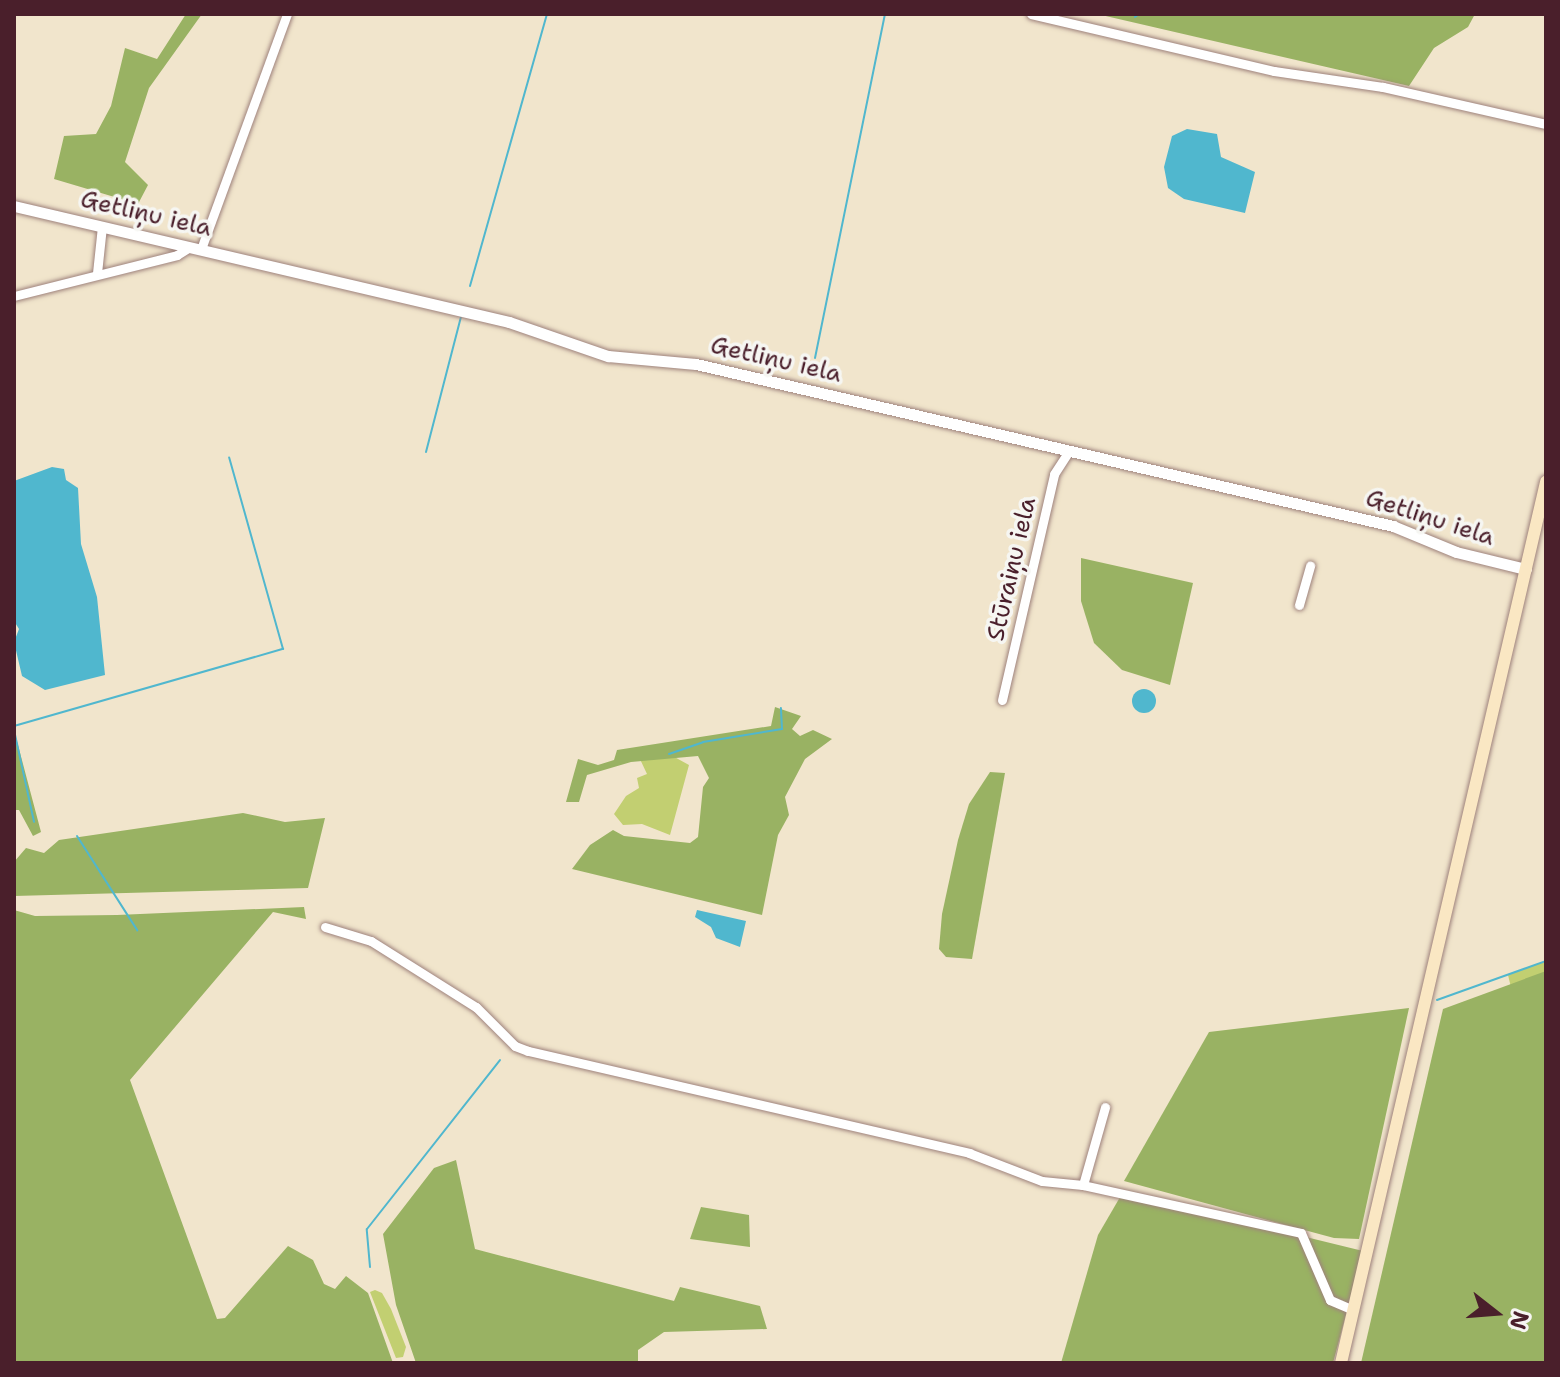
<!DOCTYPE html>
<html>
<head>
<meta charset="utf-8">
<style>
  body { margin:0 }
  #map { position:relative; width:1560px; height:1377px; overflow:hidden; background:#f1e5cc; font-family:"Shantell Sans",sans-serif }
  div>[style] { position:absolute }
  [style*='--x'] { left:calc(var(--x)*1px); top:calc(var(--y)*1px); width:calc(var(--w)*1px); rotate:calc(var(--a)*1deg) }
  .green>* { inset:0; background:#c2cf71 }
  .forest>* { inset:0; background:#99b263 }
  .water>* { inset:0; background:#50b7ce }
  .round { border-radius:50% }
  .stream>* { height:2px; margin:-1px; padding:0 1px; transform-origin:1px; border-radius:1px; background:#50b7ce }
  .roads { filter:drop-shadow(0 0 2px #9e827c) drop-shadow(0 0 2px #9e827c) }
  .minor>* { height:9px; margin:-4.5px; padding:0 4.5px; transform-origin:4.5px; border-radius:4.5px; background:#fff }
  .tertiary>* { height:11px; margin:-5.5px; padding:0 5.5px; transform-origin:5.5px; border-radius:5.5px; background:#fff }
  .secondary>* { height:12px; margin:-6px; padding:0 6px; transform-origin:6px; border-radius:6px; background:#fae7c3 }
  span { translate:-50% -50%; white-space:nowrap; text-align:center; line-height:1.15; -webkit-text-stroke:7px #f6f6f2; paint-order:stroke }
  .street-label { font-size:24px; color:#4a1f2b }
  .frame { position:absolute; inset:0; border:16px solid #4a1f2b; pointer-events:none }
  .north { position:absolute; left:1456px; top:1273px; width:80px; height:80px; -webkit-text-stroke:6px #f6f6f2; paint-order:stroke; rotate:107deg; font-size:22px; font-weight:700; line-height:32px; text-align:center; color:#4a1f2b }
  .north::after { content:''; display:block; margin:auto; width:28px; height:36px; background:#4a1f2b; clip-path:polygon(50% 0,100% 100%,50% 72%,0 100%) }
</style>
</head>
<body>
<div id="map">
  <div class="green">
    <div style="clip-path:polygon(669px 754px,689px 765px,670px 835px,642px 824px,623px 825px,614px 814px,626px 796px,639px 788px,637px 778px,647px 774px,639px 757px)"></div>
    <div style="clip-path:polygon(1546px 961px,1546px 989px,1514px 1000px,1508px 975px)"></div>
    <div style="clip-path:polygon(375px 1290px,382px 1293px,391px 1309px,406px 1347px,403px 1357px,396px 1358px,370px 1292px)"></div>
  </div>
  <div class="forest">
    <div style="clip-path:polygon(186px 14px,202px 14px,149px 88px,125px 162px,148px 185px,138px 204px,54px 179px,64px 136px,96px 134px,111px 106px,125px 48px,157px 59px)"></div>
    <div style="clip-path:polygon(1097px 14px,1475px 14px,1468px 27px,1434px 48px,1409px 86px)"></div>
    <div style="clip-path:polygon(1081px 558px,1193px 583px,1170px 685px,1122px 670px,1094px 643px,1081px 601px)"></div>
    <div style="clip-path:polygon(775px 707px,801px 716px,792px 729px,800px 736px,813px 730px,832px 739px,805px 759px,785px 797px,789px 815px,778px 835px,762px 915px,572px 869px,590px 845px,613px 830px,624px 836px,690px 843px,698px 837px,703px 787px,709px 778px,698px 756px,631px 762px,587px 775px,579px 802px,566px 802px,578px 759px,598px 765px,614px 760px,617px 750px,771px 726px)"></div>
    <div style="clip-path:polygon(14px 730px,41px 832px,33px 836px,19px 810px,14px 810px)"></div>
    <div style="clip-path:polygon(990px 772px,1005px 773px,972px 959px,946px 957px,939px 949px,942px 914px,958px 840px,969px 804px)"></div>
    <div style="clip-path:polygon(243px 813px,285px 822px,325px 818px,308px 888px,14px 896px,14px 862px,26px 848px,44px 853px,59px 840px)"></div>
    <div style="clip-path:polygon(304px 907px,306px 919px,273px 912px,130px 1080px,217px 1319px,225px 1318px,288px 1246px,313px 1260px,324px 1284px,335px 1289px,346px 1276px,368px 1293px,393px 1363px,14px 1363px,14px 910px,35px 916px,117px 915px)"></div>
    <div style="clip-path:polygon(1546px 971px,1546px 1363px,1361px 1363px,1443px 1009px)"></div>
    <div style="clip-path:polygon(1409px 1008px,1359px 1239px,1334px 1238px,1124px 1181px,1209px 1032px)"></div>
    <div style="clip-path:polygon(456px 1160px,475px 1249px,674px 1301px,680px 1287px,760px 1306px,767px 1329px,664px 1332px,638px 1350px,638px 1363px,416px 1363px,396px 1305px,383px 1234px,434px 1168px)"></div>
    <div style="clip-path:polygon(1123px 1192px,1363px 1251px,1333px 1363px,1061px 1363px,1098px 1235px)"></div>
    <div style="clip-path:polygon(701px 1207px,749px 1215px,750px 1247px,690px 1239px)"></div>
  </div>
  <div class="water">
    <div style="clip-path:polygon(1187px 129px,1217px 134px,1221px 157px,1255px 172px,1245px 213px,1184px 199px,1168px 188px,1164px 167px,1172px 136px)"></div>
    <div style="clip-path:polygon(52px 467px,64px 469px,66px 480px,78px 488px,81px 544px,97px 597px,105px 675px,45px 690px,22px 676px,14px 642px,19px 629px,14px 621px,14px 481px)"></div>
    <div class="round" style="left:1132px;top:689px;width:24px;height:24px"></div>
    <div style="clip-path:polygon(697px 910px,746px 921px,740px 947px,716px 938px,711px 927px,695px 917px)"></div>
  </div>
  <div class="stream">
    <div style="--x:1135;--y:17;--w:5;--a:-37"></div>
    <div style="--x:470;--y:286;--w:283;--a:-74.2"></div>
    <div style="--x:815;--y:358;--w:351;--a:-78.5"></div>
    <div style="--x:426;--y:452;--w:139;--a:-75.5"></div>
    <div style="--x:14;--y:726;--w:280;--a:-16"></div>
    <div style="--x:283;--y:649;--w:199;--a:-105.7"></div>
    <div style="--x:14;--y:730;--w:94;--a:77.7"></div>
    <div style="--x:669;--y:754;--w:36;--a:-19"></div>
    <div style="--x:703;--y:742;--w:80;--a:-9.3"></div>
    <div style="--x:782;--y:729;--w:21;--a:-93"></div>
    <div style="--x:77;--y:836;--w:112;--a:57.4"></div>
    <div style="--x:1437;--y:1000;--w:116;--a:-19.7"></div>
    <div style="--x:370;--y:1267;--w:38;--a:-95"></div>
    <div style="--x:367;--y:1229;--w:215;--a:-51.8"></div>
  </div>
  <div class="roads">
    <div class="minor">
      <div style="--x:1031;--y:14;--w:250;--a:13.2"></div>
      <div style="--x:1274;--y:71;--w:110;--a:8.4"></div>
      <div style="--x:1383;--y:87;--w:167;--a:12.8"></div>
      <div style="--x:201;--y:249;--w:250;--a:-69.9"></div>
      <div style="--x:97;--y:273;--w:47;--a:-83.9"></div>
      <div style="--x:14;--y:296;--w:168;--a:-14.1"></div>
      <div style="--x:177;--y:255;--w:15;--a:-32"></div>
      <div style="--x:1299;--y:605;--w:41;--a:-74.2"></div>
      <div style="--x:1002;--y:700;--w:232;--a:-77"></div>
      <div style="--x:1054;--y:474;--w:27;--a:-57"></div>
      <div style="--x:325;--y:927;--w:48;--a:16.9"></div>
      <div style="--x:371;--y:941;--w:124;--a:32.2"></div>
      <div style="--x:476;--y:1007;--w:55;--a:45"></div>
      <div style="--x:515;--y:1046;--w:14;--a:21"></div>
      <div style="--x:528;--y:1051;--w:453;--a:13"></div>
      <div style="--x:969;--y:1153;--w:78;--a:21"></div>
      <div style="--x:1042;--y:1181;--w:41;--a:5.6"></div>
      <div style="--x:1083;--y:1185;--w:223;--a:12.4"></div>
      <div style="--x:1301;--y:1233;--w:73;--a:66.6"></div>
      <div style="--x:1330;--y:1300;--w:25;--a:23"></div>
      <div style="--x:1083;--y:1185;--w:81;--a:-74.2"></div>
    </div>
    <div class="tertiary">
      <div style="--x:14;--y:206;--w:508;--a:13.19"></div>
      <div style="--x:509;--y:322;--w:105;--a:19"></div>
      <div style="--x:608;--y:356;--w:88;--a:5.2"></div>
      <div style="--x:696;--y:364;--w:716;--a:13.08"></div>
      <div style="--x:1393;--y:526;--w:68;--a:22.4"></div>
      <div style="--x:1456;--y:552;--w:72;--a:13.7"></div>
    </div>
    <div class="secondary">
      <div style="--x:1341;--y:1363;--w:905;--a:-76.9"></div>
    </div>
  </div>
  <div class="street-label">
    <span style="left:146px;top:214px;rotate:13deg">Getliņu iela</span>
    <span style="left:776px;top:360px;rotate:13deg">Getliņu iela</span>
    <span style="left:1430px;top:518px;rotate:18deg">Getliņu iela</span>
    <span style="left:1012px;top:569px;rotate:-77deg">Stūraiņu iela</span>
  </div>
  <div class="frame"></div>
  <div class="north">N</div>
</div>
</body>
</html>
